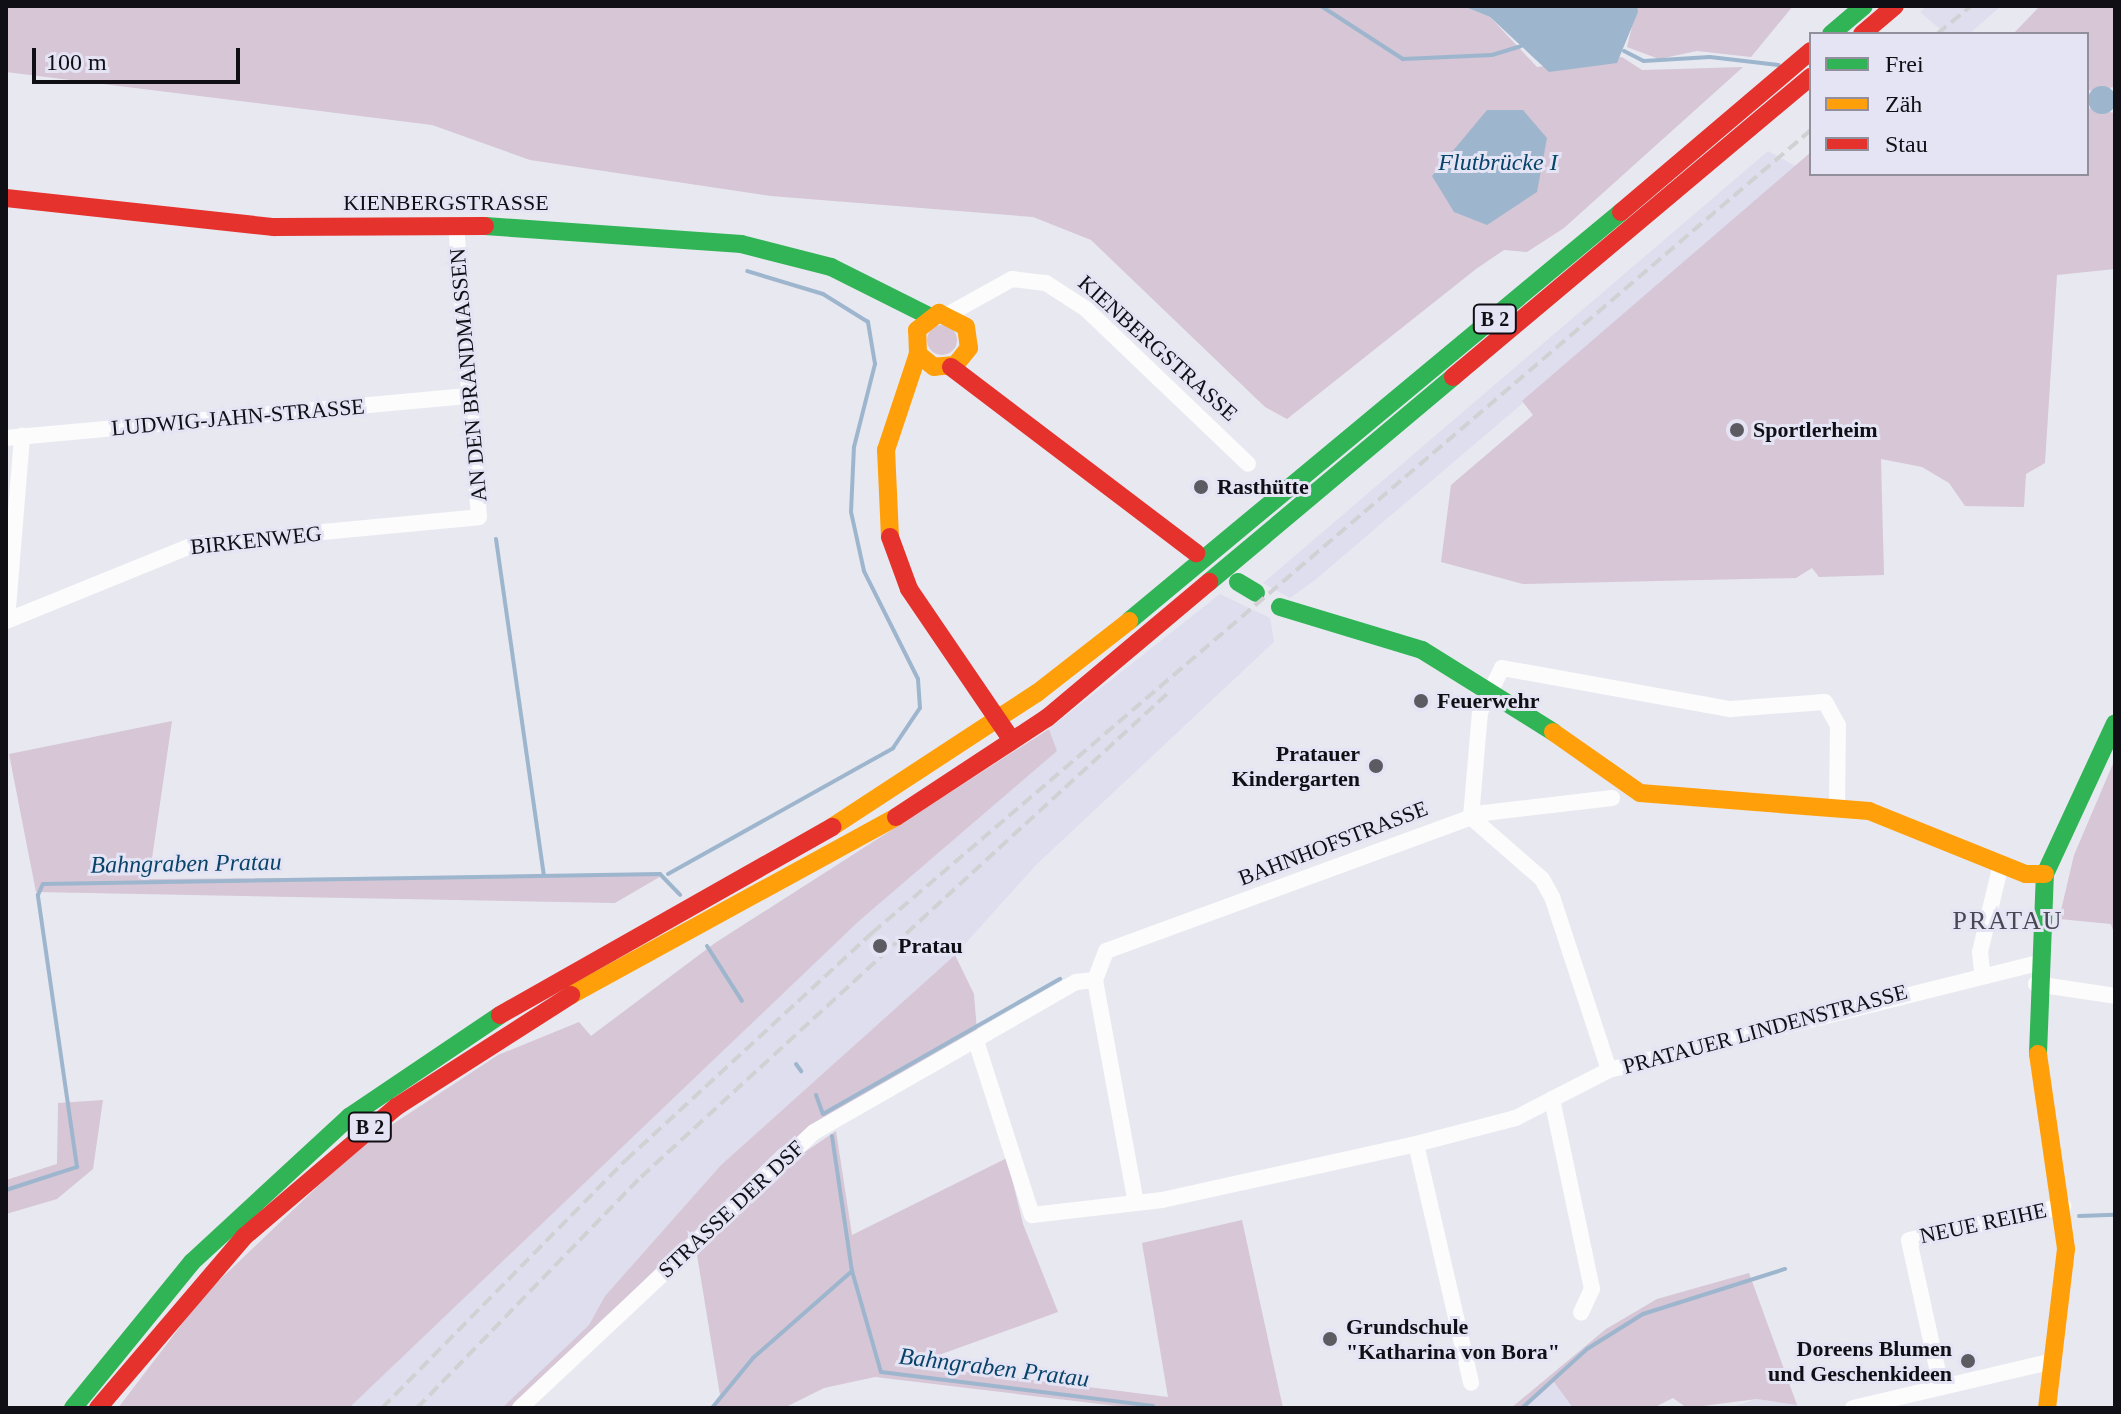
<!DOCTYPE html>
<html>
<head>
<meta charset="utf-8">
<style>
  body { margin:0 }
  #map { position:relative; width:2121px; height:1414px; overflow:hidden; background:#e8e8f1; font-family:"Times New Roman",serif }
  div>[style] { position:absolute }
  [style*='--x'] { left:calc(var(--x)*1px); top:calc(var(--y)*1px); width:calc(var(--w)*1px); rotate:calc(var(--a)*1deg) }
  .built>* { inset:0; background:#dedeef }
  .green>* { inset:0; background:#d6c6d6 }
  .round { border-radius:50% }
  .water>* { inset:0; background:#9eb6cd }
  .stream>* { height:4px; margin:-2px; padding:0 2px; transform-origin:2px; border-radius:2px; background:#9eb6cd }
  .street>* { height:16px; margin:-8px; padding:0 8px; transform-origin:8px; border-radius:8px; background:#fcfcfd }
  .fast>* { height:18px; margin:-9px; padding:0 9px; transform-origin:9px; border-radius:9px; background:#30b455 }
  .slow>* { height:18px; margin:-9px; padding:0 9px; transform-origin:9px; border-radius:9px; background:#ff9f0a }
  .jam>* { height:18px; margin:-9px; padding:0 9px; transform-origin:9px; border-radius:9px; background:#e5322d }
  .rail>* { height:4px; margin-top:-2px; transform-origin:0; background:repeating-linear-gradient(90deg,#d1d1d3 0 12px,transparent 0 18px) }
  .dots>* { width:22px; height:22px; translate:-50% -50%; box-sizing:border-box; border:4px solid #e5e4f5; border-radius:50% }
  span { translate:-50% -50%; white-space:nowrap; text-align:center; line-height:1.15; -webkit-text-stroke:6px #e5e4f5; paint-order:stroke }
  .shield-label span { padding:2px 6px; background:#e5e4f5; border:2px solid; border-radius:6px; -webkit-text-stroke-width:0 }
  .shield-label { font-size:20px; color:#100f15; font-weight:700 }
  .street-label { font-size:22px; color:#100f15 }
  .poi-label { font-size:22px; color:#100f15; font-weight:700 }
  .left { translate:0 -50%; text-align:left }
  .right { translate:-100% -50%; text-align:right }
  .water-label { font-size:24px; color:#08446a; font-style:italic }
  .quarter-label { font-size:26px; color:#484754; letter-spacing:2px }
  .frame { position:absolute; inset:0; border:8px solid #100f15; pointer-events:none }
  .legend { position:absolute; left:1809px; top:32px; width:280px; height:144px; box-sizing:border-box; background:#e5e4f5; border:2px solid #908f9b; margin:0; padding:10px 14px; list-style:none; font-size:24px; color:#100f15 }
  .legend li { display:flex; align-items:center; gap:16px; height:40px }
  .legend b { width:40px; border:2px solid #908f9b }
  .scale { position:absolute; left:32px; top:48px; width:208px; height:36px; box-sizing:border-box; border:4px solid #100f15; border-top:0; padding-left:10px; font-size:24px; line-height:28px; white-space:nowrap; color:#100f15; -webkit-text-stroke:6px #e5e4f5; paint-order:stroke }
</style>
</head>
<body>
<div id="map">
  <div class="built">
    <div style="clip-path:polygon(1927px 6px,2001px 6px,1969px 34px,1946px 34px,1920px 12px)"></div>
    <div style="clip-path:polygon(1768px 151px,1799px 168px,1315px 580px,1290px 598px,1263px 583px)"></div>
    <div style="clip-path:polygon(1220px 594px,1270px 618px,1274px 642px,1036px 865px,955px 955px,721px 1165px,605px 1296px,589px 1325px,502px 1408px,349px 1408px,859px 921px,1057px 751px,1049px 729px)"></div>
    <div style="clip-path:polygon(1554px 1381px,1573px 1408px,1525px 1408px)"></div>
    <div style="clip-path:polygon(1757px 1399px,1797px 1405px,1799px 1408px,1729px 1408px)"></div>
  </div>
  <div class="green">
    <div style="clip-path:polygon(6px 6px,1463px 6px,1490px 17px,1537px 67px,1622px 57px,1642px 70px,1743px 67px,1564px 228px,1527px 252px,1504px 250px,1476px 269px,1287px 419px,1265px 407px,1091px 240px,1033px 217px,771px 196px,530px 160px,432px 125px,6px 72px)"></div>
    <div style="clip-path:polygon(1637px 6px,1793px 6px,1751px 57px,1697px 51px,1659px 59px,1627px 47px)"></div>
    <div style="clip-path:polygon(2040px 6px,2115px 6px,2115px 87px,2087px 91px,2087px 34px,2013px 34px)"></div>
    <div style="clip-path:polygon(2087px 108px,2115px 113px,2115px 269px,2057px 275px,2045px 463px,2026px 474px,2024px 507px,1965px 506px,1949px 483px,1922px 467px,1881px 459px,1884px 575px,1819px 577px,1812px 568px,1796px 578px,1523px 584px,1441px 562px,1451px 485px,1533px 415px,1522px 401px,1811px 152px,1811px 174px,2087px 174px)"></div>
    <div class="round" style="left:927px;top:325px;width:30px;height:30px"></div>
    <div style="clip-path:polygon(172px 721px,149px 879px,663px 875px,615px 903px,36px 892px,9px 754px)"></div>
    <div style="clip-path:polygon(1049px 729px,1057px 751px,859px 921px,349px 1408px,118px 1408px,205px 1294px,361px 1145px,498px 1055px,579px 1022px,591px 1036px,715px 943px)"></div>
    <div style="clip-path:polygon(2115px 759px,2115px 937px,2111px 924px,2059px 919px,2074px 855px)"></div>
    <div style="clip-path:polygon(955px 955px,974px 994px,977px 1031px,779px 1149px,513px 1408px,502px 1408px,589px 1325px,605px 1296px,721px 1165px)"></div>
    <div style="clip-path:polygon(103px 1100px,93px 1169px,57px 1199px,6px 1214px,6px 1180px,57px 1164px,58px 1103px)"></div>
    <div style="clip-path:polygon(836px 1131px,852px 1235px,1007px 1158px,1023px 1224px,1058px 1312px,911px 1365px,1168px 1397px,1142px 1243px,1242px 1220px,1283px 1408px,1134px 1408px,875px 1377px,824px 1388px,784px 1408px,710px 1408px,720px 1395px,697px 1255px,796px 1158px)"></div>
    <div style="clip-path:polygon(1749px 1273px,1797px 1405px,1757px 1399px,1687px 1408px,1673px 1398px,1653px 1408px,1573px 1408px,1554px 1382px,1525px 1408px,1511px 1408px,1606px 1329px,1657px 1299px)"></div>
  </div>
  <div class="water">
    <div style="clip-path:polygon(1463px 6px,1637px 6px,1638px 12px,1617px 63px,1549px 72px,1490px 17px)"></div>
    <div class="round" style="left:2088px;top:86px;width:28px;height:28px"></div>
    <div style="clip-path:polygon(1487px 110px,1523px 110px,1547px 138px,1537px 192px,1487px 225px,1454px 212px,1432px 176px)"></div>
  </div>
  <div class="stream">
    <div style="--x:1321;--y:6;--w:98;--a:32.9"></div>
    <div style="--x:1403;--y:59;--w:89;--a:-2.6"></div>
    <div style="--x:1492;--y:55;--w:30;--a:-17"></div>
    <div style="--x:1624;--y:51;--w:22;--a:27"></div>
    <div style="--x:1644;--y:61;--w:66;--a:-3.5"></div>
    <div style="--x:1710;--y:57;--w:69;--a:6.6"></div>
    <div style="--x:496;--y:539;--w:339;--a:81.9"></div>
    <div style="--x:668;--y:874;--w:258;--a:-29.2"></div>
    <div style="--x:893;--y:748;--w:48;--a:-56"></div>
    <div style="--x:920;--y:708;--w:29;--a:-94"></div>
    <div style="--x:918;--y:679;--w:121;--a:-116.6"></div>
    <div style="--x:864;--y:571;--w:60;--a:-102.4"></div>
    <div style="--x:851;--y:512;--w:65;--a:-87.4"></div>
    <div style="--x:854;--y:447;--w:86;--a:-75.8"></div>
    <div style="--x:875;--y:364;--w:43;--a:-99.5"></div>
    <div style="--x:868;--y:322;--w:53;--a:-148.1"></div>
    <div style="--x:823;--y:294;--w:79;--a:-163.2"></div>
    <div style="--x:707;--y:946;--w:65;--a:57.5"></div>
    <div style="--x:796;--y:1064;--w:9;--a:54"></div>
    <div style="--x:816;--y:1095;--w:20;--a:70"></div>
    <div style="--x:823;--y:1114;--w:273;--a:-29.7"></div>
    <div style="--x:832;--y:1136;--w:136;--a:81.6"></div>
    <div style="--x:852;--y:1271;--w:105;--a:74"></div>
    <div style="--x:881;--y:1372;--w:274;--a:7.1"></div>
    <div style="--x:6;--y:1190;--w:75;--a:-17.9"></div>
    <div style="--x:77;--y:1167;--w:275;--a:-98.2"></div>
    <div style="--x:38;--y:895;--w:12;--a:-66"></div>
    <div style="--x:43;--y:884;--w:617;--a:-0.93"></div>
    <div style="--x:660;--y:874;--w:29;--a:46"></div>
    <div style="--x:2079;--y:1216;--w:36;--a:-2"></div>
    <div style="--x:712;--y:1408;--w:65;--a:-50.6"></div>
    <div style="--x:753;--y:1358;--w:132;--a:-41.3"></div>
    <div style="--x:1522;--y:1408;--w:88;--a:-42.2"></div>
    <div style="--x:1587;--y:1349;--w:66;--a:-32"></div>
    <div style="--x:1643;--y:1314;--w:149;--a:-17.6"></div>
  </div>
  <div class="street">
    <div style="--x:949;--y:314;--w:72;--a:-29.1"></div>
    <div style="--x:1012;--y:279;--w:34;--a:7"></div>
    <div style="--x:1046;--y:283;--w:48;--a:33"></div>
    <div style="--x:1086;--y:309;--w:224;--a:43.7"></div>
    <div style="--x:6;--y:438;--w:466;--a:-5.2"></div>
    <div style="--x:7;--y:620;--w:185;--a:-85.3"></div>
    <div style="--x:6;--y:621;--w:205;--a:-22.1"></div>
    <div style="--x:196;--y:544;--w:284;--a:-5.4"></div>
    <div style="--x:479;--y:517;--w:293;--a:-94.5"></div>
    <div style="--x:1982;--y:971;--w:19;--a:-96"></div>
    <div style="--x:1980;--y:952;--w:90;--a:-76.6"></div>
    <div style="--x:2036;--y:984;--w:80;--a:8.6"></div>
    <div style="--x:976;--y:1041;--w:183;--a:72.2"></div>
    <div style="--x:1032;--y:1215;--w:131;--a:-6.6"></div>
    <div style="--x:1162;--y:1200;--w:260;--a:-12.4"></div>
    <div style="--x:1416;--y:1144;--w:103;--a:-14.6"></div>
    <div style="--x:1516;--y:1118;--w:105;--a:-27.3"></div>
    <div style="--x:1609;--y:1070;--w:441;--a:-14"></div>
    <div style="--x:1609;--y:1070;--w:182;--a:-108.2"></div>
    <div style="--x:1552;--y:897;--w:21;--a:-119"></div>
    <div style="--x:1542;--y:879;--w:94;--a:-138.9"></div>
    <div style="--x:1471;--y:817;--w:105;--a:-85.1"></div>
    <div style="--x:1480;--y:712;--w:49;--a:-63.4"></div>
    <div style="--x:1502;--y:668;--w:233;--a:10.2"></div>
    <div style="--x:1731;--y:709;--w:94;--a:-4.3"></div>
    <div style="--x:1825;--y:702;--w:26;--a:61"></div>
    <div style="--x:1838;--y:725;--w:81;--a:90.7"></div>
    <div style="--x:1552;--y:1099;--w:194;--a:78.1"></div>
    <div style="--x:1592;--y:1289;--w:26;--a:115"></div>
    <div style="--x:1416;--y:1144;--w:245;--a:77"></div>
    <div style="--x:1135;--y:1198;--w:222;--a:-100.4"></div>
    <div style="--x:1095;--y:980;--w:31;--a:-69"></div>
    <div style="--x:1106;--y:951;--w:402;--a:-20.1"></div>
    <div style="--x:1484;--y:813;--w:129;--a:-6.7"></div>
    <div style="--x:1941;--y:1386;--w:149;--a:-102.4"></div>
    <div style="--x:1909;--y:1240;--w:158;--a:-12.4"></div>
    <div style="--x:520;--y:1408;--w:403;--a:-43.2"></div>
    <div style="--x:814;--y:1132;--w:302;--a:-29.8"></div>
    <div style="--x:1076;--y:982;--w:19;--a:-6"></div>
    <div style="--x:1853;--y:1408;--w:206;--a:-13.2"></div>
  </div>
  <div class="fast">
    <div style="--x:1831;--y:34;--w:43;--a:-40.3"></div>
    <div style="--x:485;--y:226;--w:257;--a:4"></div>
    <div style="--x:741;--y:244;--w:93;--a:14.3"></div>
    <div style="--x:831;--y:267;--w:110;--a:26.6"></div>
    <div style="--x:1209;--y:582;--w:319;--a:-40"></div>
    <div style="--x:1238;--y:582;--w:21;--a:31"></div>
    <div style="--x:1280;--y:607;--w:148;--a:16.8"></div>
    <div style="--x:1422;--y:650;--w:155;--a:32"></div>
    <div style="--x:1129;--y:621;--w:640;--a:-39.74"></div>
    <div style="--x:2038;--y:1054;--w:180;--a:-87.8"></div>
    <div style="--x:2045;--y:874;--w:166;--a:-65.1"></div>
    <div style="--x:73;--y:1408;--w:188;--a:-50.8"></div>
    <div style="--x:192;--y:1262;--w:214;--a:-42.7"></div>
    <div style="--x:349;--y:1117;--w:182;--a:-34"></div>
  </div>
  <div class="slow">
    <div style="--x:890;--y:537;--w:87;--a:-92.6"></div>
    <div style="--x:886;--y:450;--w:101;--a:-71.6"></div>
    <div style="--x:918;--y:354;--w:24;--a:-92"></div>
    <div style="--x:917;--y:330;--w:28;--a:-38"></div>
    <div style="--x:939;--y:313;--w:30;--a:27"></div>
    <div style="--x:966;--y:327;--w:21;--a:82"></div>
    <div style="--x:969;--y:348;--w:22;--a:129"></div>
    <div style="--x:955;--y:365;--w:21;--a:175"></div>
    <div style="--x:934;--y:367;--w:21;--a:-141"></div>
    <div style="--x:1553;--y:732;--w:106;--a:35"></div>
    <div style="--x:1640;--y:793;--w:230;--a:4.5"></div>
    <div style="--x:1869;--y:811;--w:169;--a:21.9"></div>
    <div style="--x:2026;--y:874;--w:19;--a:0"></div>
    <div style="--x:832;--y:827;--w:245;--a:-33.2"></div>
    <div style="--x:1037;--y:693;--w:117;--a:-38"></div>
    <div style="--x:571;--y:995;--w:371;--a:-28.7"></div>
    <div style="--x:2038;--y:1054;--w:197;--a:81.8"></div>
    <div style="--x:2066;--y:1249;--w:160;--a:96.8"></div>
  </div>
  <div class="jam">
    <div style="--x:1862;--y:34;--w:43;--a:-40.3"></div>
    <div style="--x:6;--y:198;--w:270;--a:6.2"></div>
    <div style="--x:274;--y:227;--w:211;--a:-0.3"></div>
    <div style="--x:1621;--y:212;--w:249;--a:-40.3"></div>
    <div style="--x:951;--y:367;--w:308;--a:37.2"></div>
    <div style="--x:1453;--y:377;--w:467;--a:-40"></div>
    <div style="--x:890;--y:537;--w:55;--a:69.9"></div>
    <div style="--x:909;--y:589;--w:174;--a:55.8"></div>
    <div style="--x:896;--y:817;--w:181;--a:-33.3"></div>
    <div style="--x:1047;--y:718;--w:212;--a:-40"></div>
    <div style="--x:500;--y:1015;--w:382;--a:-29.5"></div>
    <div style="--x:98;--y:1408;--w:226;--a:-49.5"></div>
    <div style="--x:245;--y:1236;--w:199;--a:-40.5"></div>
    <div style="--x:396;--y:1107;--w:208;--a:-32.6"></div>
  </div>
  <div class="rail">
    <div style="--x:1937;--y:34;--w:44;--a:-39.5"></div>
    <div style="--x:382;--y:1408;--w:348;--a:-45.5"></div>
    <div style="--x:626;--y:1160;--w:335;--a:-42.7"></div>
    <div style="--x:872;--y:933;--w:1236;--a:-40.54"></div>
    <div style="--x:417;--y:1408;--w:322;--a:-45.9"></div>
    <div style="--x:641;--y:1177;--w:714;--a:-42.56"></div>
  </div>
  <div class="dots">
    <div style="left:1737px;top:430px;background:#5c5b62"></div>
    <div style="left:1201px;top:487px;background:#5c5b62"></div>
    <div style="left:1421px;top:701px;background:#5c5b62"></div>
    <div style="left:1376px;top:766px;background:#5c5b62"></div>
    <div style="left:880px;top:946px;background:#5c5b62"></div>
    <div style="left:1330px;top:1339px;background:#5c5b62"></div>
    <div style="left:1968px;top:1361px;background:#5c5b62"></div>
  </div>
  <div class="shield-label">
    <span style="left:1495px;top:319px">B 2</span>
    <span style="left:370px;top:1127px">B 2</span>
  </div>
  <div class="street-label">
    <span style="left:446px;top:203px">KIENBERGSTRASSE</span>
    <span style="left:1158px;top:348px;rotate:42deg">KIENBERGSTRASSE</span>
    <span style="left:468px;top:375px;rotate:-95deg">AN DEN BRANDMASSEN</span>
    <span style="left:238px;top:417px;rotate:-5deg">LUDWIG-JAHN-STRASSE</span>
    <span style="left:256px;top:540px;rotate:-6deg">BIRKENWEG</span>
    <span style="left:1333px;top:843px;rotate:-21deg">BAHNHOFSTRASSE</span>
    <span style="left:1765px;top:1029px;rotate:-15deg">PRATAUER LINDENSTRASSE</span>
    <span style="left:731px;top:1209px;rotate:-43deg">STRASSE DER DSF</span>
    <span style="left:1983px;top:1223px;rotate:-12deg">NEUE REIHE</span>
  </div>
  <div class="poi-label">
    <span class="left" style="left:1753px;top:430px">Sportlerheim</span>
    <span class="left" style="left:1217px;top:487px">Rasthütte</span>
    <span class="left" style="left:1437px;top:701px">Feuerwehr</span>
    <span class="right" style="left:1360px;top:766px">Pratauer<br>Kindergarten</span>
    <span class="left" style="left:898px;top:946px">Pratau</span>
    <span class="left" style="left:1346px;top:1339px">Grundschule<br>"Katharina von Bora"</span>
    <span class="right" style="left:1952px;top:1361px">Doreens Blumen<br>und Geschenkideen</span>
  </div>
  <div class="water-label">
    <span style="left:1498px;top:163px">Flutbrücke I</span>
    <span style="left:186px;top:864px;rotate:-1deg">Bahngraben Pratau</span>
    <span style="left:994px;top:1368px;rotate:7deg">Bahngraben Pratau</span>
  </div>
  <div class="quarter-label">
    <span style="left:2008px;top:921px">PRATAU</span>
  </div>
  <div class="frame"></div>
  <ul class="legend">
  <li><b style="height:10px;background:#30b455"></b>Frei</li>
  <li><b style="height:10px;background:#ff9f0a"></b>Zäh</li>
  <li><b style="height:10px;background:#e5322d"></b>Stau</li>
  </ul>
  <div class="scale">100 m</div>
</div>
</body>
</html>
